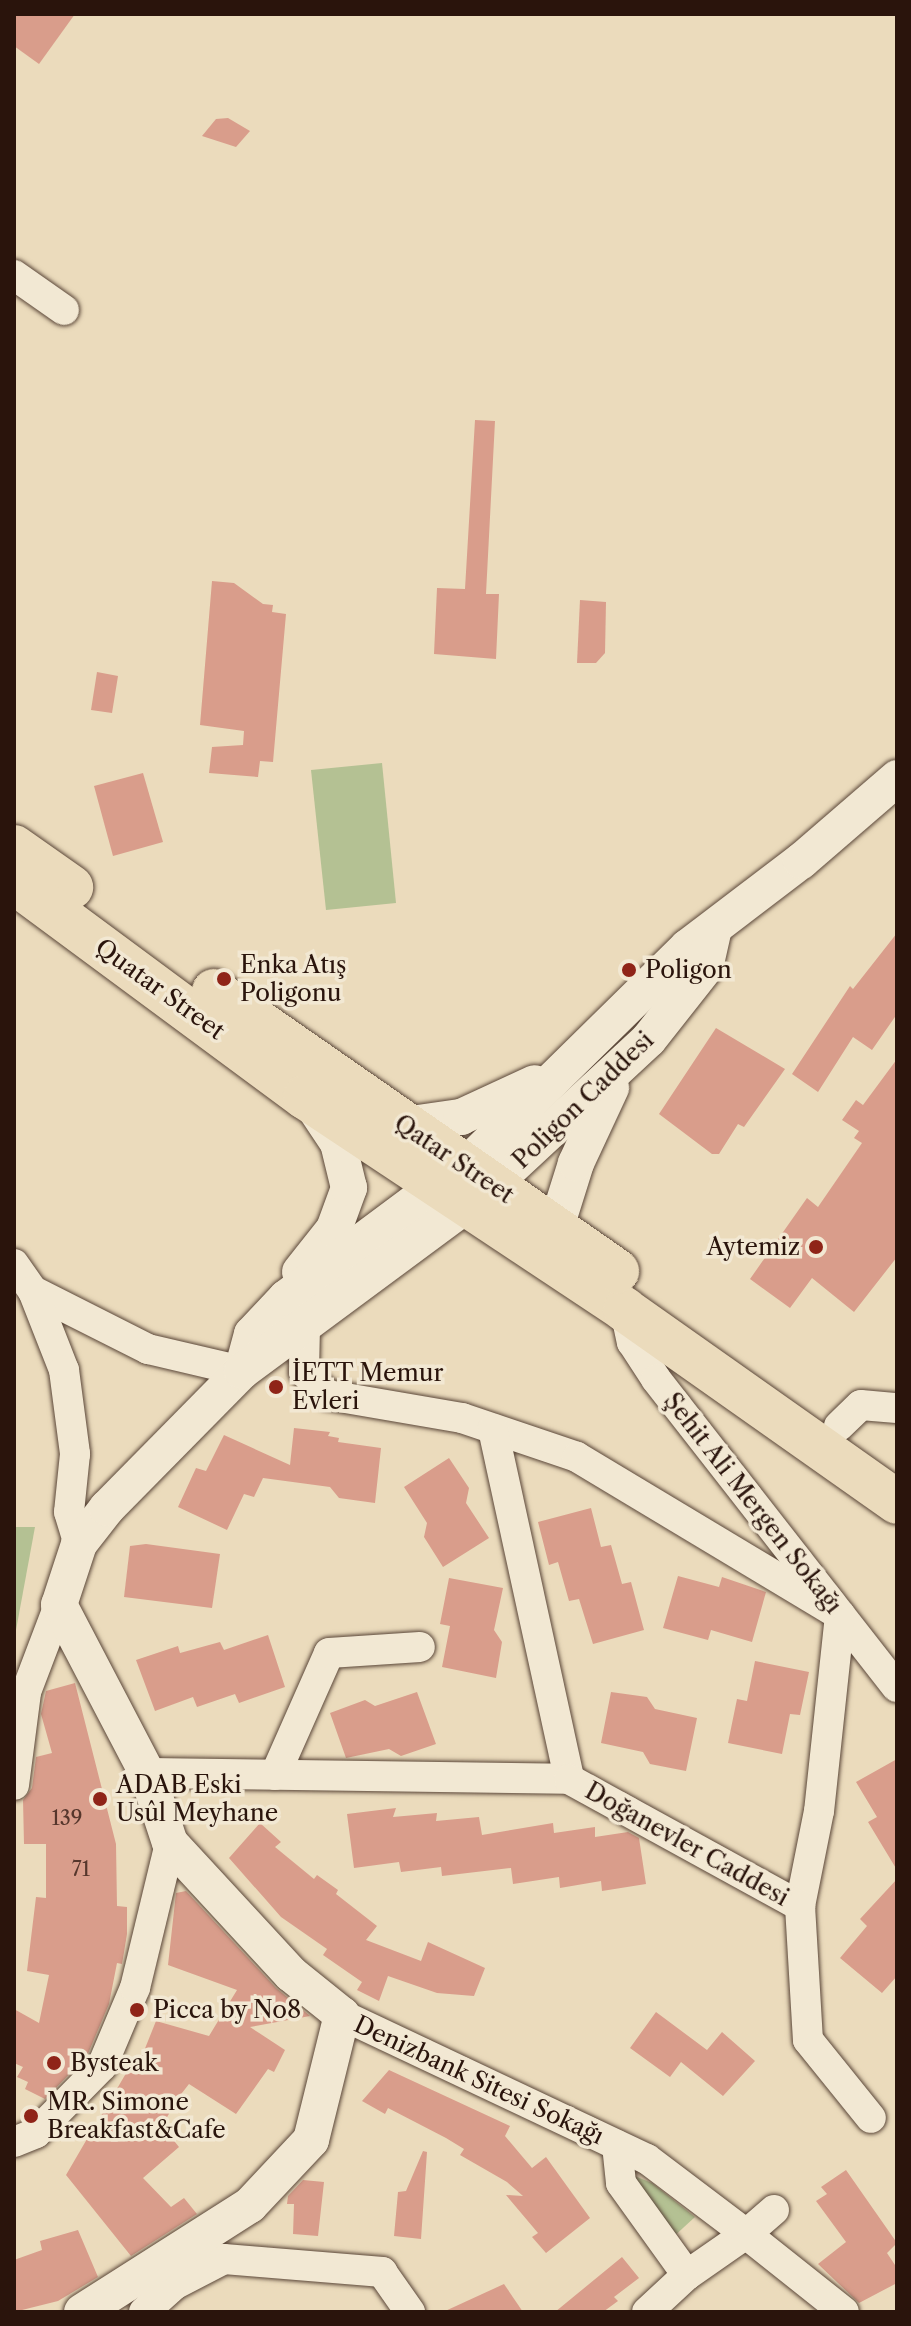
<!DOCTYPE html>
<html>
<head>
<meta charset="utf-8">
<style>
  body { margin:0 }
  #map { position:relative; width:911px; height:2326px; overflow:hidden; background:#ebdbbc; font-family:"Libre Caslon Text",serif }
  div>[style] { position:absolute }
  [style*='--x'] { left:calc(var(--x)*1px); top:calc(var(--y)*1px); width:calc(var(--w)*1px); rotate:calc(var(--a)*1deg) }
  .green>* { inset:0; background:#b4c193 }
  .building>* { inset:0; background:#d99d8b }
  .roads { filter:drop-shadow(0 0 2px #5a4638) drop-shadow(0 0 2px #5a4638) }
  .minor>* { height:30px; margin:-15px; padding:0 15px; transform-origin:15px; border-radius:15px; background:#f2e8d3 }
  .tertiary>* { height:36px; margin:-18px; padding:0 18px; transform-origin:18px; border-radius:18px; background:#f2e8d3 }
  .primary>* { height:44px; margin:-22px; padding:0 22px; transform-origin:22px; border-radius:22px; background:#ebdbbc }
  .dots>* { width:22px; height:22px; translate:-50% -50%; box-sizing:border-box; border:4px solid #f2e8d3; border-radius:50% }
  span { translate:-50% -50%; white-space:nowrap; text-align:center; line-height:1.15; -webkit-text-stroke:7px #f2e8d3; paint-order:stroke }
  .number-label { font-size:20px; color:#56362c }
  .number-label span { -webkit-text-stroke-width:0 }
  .poi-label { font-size:24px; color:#2a140c }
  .left { translate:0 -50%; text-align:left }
  .right { translate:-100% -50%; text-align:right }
  .street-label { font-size:24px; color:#2a140c }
  .frame { position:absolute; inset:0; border:16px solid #2a140c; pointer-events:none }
</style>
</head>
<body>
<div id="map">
  <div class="green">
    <div style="clip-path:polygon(382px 763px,396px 903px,326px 910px,311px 770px)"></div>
    <div style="clip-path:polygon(14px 1527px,35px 1527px,14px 1641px)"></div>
    <div style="clip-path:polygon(632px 2175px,652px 2183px,695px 2217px,671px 2239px)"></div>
  </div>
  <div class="building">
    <div style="clip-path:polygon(14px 14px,75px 14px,39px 64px,14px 46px)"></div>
    <div style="clip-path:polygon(228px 118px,250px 131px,236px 147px,202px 136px,216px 119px)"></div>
    <div style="clip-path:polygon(475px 420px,495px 421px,486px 594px,499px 594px,496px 659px,434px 654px,437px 588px,465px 589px)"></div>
    <div style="clip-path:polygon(212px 581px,234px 583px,263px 604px,273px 605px,272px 612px,286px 614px,273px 762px,260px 761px,258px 777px,209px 773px,212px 747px,243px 745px,244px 731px,200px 725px)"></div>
    <div style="clip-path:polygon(580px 600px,606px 602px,605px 653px,596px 663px,577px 663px)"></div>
    <div style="clip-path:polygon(97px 672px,118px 676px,112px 713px,91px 710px)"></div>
    <div style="clip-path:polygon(143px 773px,163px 842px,113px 856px,94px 786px)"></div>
    <div style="clip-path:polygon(897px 933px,897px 1014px,872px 1050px,853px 1037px,818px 1092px,792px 1074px,850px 986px,853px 989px)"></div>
    <div style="clip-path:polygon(716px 1028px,785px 1069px,744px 1127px,738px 1124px,719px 1154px,712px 1154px,659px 1114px)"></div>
    <div style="clip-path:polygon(897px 1059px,897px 1257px,854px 1312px,812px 1278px,790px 1308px,750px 1279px,807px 1198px,818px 1207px,862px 1143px,854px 1138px,859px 1131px,842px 1120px,856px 1100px,863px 1105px)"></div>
    <div style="clip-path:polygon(294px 1428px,330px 1432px,328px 1436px,339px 1438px,338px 1442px,381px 1448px,375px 1503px,339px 1498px,330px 1487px,263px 1478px,254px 1497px,244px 1494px,227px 1530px,178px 1507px,196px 1468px,206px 1471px,224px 1435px,290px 1465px)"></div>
    <div style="clip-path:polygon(449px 1458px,469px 1488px,466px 1503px,489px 1538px,443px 1567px,424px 1537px,427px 1523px,404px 1487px)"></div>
    <div style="clip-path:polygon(591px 1508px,601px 1547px,611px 1545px,622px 1584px,631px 1582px,644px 1630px,593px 1644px,579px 1599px,569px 1601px,558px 1562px,549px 1565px,538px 1522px)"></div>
    <div style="clip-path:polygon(146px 1544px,220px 1554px,212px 1608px,124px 1597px,130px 1546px)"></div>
    <div style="clip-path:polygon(678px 1576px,719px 1587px,722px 1577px,766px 1592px,752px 1642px,711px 1630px,708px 1640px,663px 1628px)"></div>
    <div style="clip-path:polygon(449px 1578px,503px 1588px,494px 1630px,502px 1642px,496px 1678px,442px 1667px,450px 1626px,440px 1624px)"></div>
    <div style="clip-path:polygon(268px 1635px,285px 1687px,239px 1703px,235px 1694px,197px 1707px,193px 1697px,155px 1711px,136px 1660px,178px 1646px,180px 1653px,220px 1642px,224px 1650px)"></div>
    <div style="clip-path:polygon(755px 1661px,809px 1672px,800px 1715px,790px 1714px,782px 1754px,728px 1743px,737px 1699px,747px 1701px)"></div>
    <div style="clip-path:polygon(75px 1683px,116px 1844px,117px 1906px,127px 1907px,127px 1934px,122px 1964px,117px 1963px,109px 2004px,87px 2056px,45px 2099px,25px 2089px,28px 2082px,17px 2077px,23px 2067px,14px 2063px,14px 2009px,39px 2023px,49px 1975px,27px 1971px,36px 1897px,46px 1898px,46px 1844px,24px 1844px,23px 1800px,32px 1788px,36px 1757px,52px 1753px,41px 1714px,46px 1691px)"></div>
    <div style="clip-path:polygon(417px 1692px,436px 1744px,401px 1756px,389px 1749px,346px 1758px,330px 1713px,365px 1700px,375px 1706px)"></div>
    <div style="clip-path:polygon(611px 1692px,647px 1697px,655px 1709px,697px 1718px,686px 1771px,650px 1764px,643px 1752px,601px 1743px)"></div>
    <div style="clip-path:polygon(897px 1759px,897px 1870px,868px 1822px,877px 1817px,856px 1782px)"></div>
    <div style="clip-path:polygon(396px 1808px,393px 1817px,437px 1813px,436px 1821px,479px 1817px,482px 1835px,553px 1823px,554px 1833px,595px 1827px,595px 1837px,628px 1832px,639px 1838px,646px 1884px,602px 1891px,601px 1881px,560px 1888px,559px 1877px,513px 1884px,511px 1868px,442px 1876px,441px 1867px,401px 1872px,399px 1862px,354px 1868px,347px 1814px)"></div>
    <div style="clip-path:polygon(260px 1823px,281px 1842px,275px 1847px,314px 1879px,317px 1875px,338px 1890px,336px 1894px,377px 1926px,366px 1940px,421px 1961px,428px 1942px,485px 1968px,474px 1996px,437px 1993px,388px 1976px,379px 2001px,357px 1990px,362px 1982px,323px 1955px,327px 1949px,281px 1917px,229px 1858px)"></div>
    <div style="clip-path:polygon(897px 1879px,897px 1976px,882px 1993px,840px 1958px,867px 1926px,860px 1919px)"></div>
    <div style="clip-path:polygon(186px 1891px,276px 1988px,310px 2016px,250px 2027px,285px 2050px,274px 2072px,268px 2069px,236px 2114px,189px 2084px,178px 2098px,162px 2126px,179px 2147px,143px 2178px,171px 2207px,184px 2198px,197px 2214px,131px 2256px,66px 2175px,94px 2127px,107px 2119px,101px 2116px,135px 2058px,140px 2061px,156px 2021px,209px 2036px,237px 1990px,168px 1965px,176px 1893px)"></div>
    <div style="clip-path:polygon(656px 2012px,707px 2050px,722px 2032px,755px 2061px,723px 2096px,681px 2062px,670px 2077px,630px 2048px)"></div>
    <div style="clip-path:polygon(389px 2070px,510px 2126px,505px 2136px,532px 2168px,546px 2157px,590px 2218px,546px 2253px,532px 2237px,538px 2233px,506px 2195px,523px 2196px,507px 2182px,460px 2155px,464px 2149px,446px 2138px,388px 2108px,385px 2114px,362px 2101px)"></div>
    <div style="clip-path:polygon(423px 2151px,427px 2152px,421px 2239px,394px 2236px,398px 2192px,406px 2191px)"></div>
    <div style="clip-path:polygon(846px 2170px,897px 2243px,887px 2253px,897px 2268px,897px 2283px,859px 2303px,818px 2264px,846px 2242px,816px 2201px,827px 2194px,821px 2187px)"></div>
    <div style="clip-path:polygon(303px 2180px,324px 2182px,318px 2236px,293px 2234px,294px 2204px,287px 2204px,288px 2196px)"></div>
    <div style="clip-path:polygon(78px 2230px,98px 2277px,58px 2301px,14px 2312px,14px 2260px,42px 2250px,40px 2241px)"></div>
    <div style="clip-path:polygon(622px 2257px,639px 2278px,614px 2297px,618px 2301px,603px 2312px,555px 2312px)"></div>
    <div style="clip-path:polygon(504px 2284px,523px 2312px,443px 2312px)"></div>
  </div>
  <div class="roads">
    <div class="minor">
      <div style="--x:14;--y:275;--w:61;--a:35"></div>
      <div style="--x:14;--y:1264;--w:33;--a:55"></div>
      <div style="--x:33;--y:1291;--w:129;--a:26.8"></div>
      <div style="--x:148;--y:1349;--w:97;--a:13.2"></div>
      <div style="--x:33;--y:1291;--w:85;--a:68.6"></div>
      <div style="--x:64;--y:1370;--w:85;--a:82.5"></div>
      <div style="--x:75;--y:1454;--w:58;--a:95.9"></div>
      <div style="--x:69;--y:1512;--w:34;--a:73"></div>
      <div style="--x:625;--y:1310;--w:33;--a:78"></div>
      <div style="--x:632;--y:1342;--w:44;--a:57"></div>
      <div style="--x:656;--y:1379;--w:391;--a:52"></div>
      <div style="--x:305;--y:1327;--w:45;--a:91.3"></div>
      <div style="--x:304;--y:1372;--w:33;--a:44"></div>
      <div style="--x:328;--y:1395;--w:136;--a:9.7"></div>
      <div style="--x:462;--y:1418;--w:121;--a:18.7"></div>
      <div style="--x:577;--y:1457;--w:307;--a:31"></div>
      <div style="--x:840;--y:1615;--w:197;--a:96.1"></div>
      <div style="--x:819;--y:1811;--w:97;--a:101.3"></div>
      <div style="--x:839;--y:1426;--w:30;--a:-44"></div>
      <div style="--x:861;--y:1405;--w:36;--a:5"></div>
      <div style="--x:493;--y:1429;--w:358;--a:77.7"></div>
      <div style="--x:147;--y:1773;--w:422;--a:0.8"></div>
      <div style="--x:569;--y:1779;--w:264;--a:28.8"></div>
      <div style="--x:800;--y:1906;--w:134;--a:86.6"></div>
      <div style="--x:808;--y:2040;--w:100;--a:51.1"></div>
      <div style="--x:275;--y:1775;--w:133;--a:-66.1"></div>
      <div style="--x:329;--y:1653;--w:91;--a:-3.8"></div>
      <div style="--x:14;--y:1785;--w:94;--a:-82.6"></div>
      <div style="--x:26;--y:1692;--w:93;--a:-69.2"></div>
      <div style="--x:342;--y:2015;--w:337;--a:25.3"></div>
      <div style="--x:647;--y:2159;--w:124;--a:37.1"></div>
      <div style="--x:746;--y:2234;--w:72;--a:145.2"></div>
      <div style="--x:687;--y:2275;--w:113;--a:-125.7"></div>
      <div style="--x:621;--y:2183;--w:38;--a:-96"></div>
      <div style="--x:14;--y:2142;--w:24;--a:-22"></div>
      <div style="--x:36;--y:2133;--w:94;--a:-45.4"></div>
      <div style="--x:102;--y:2066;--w:85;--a:-67.1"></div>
      <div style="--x:135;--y:1988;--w:149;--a:-76.4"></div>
      <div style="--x:774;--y:2210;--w:37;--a:139"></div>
      <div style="--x:746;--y:2234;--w:125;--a:38.5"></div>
      <div style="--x:144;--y:2312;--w:40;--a:-42"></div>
      <div style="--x:174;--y:2285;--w:56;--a:-27.5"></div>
      <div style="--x:224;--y:2259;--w:159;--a:4.7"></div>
      <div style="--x:382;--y:2272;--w:49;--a:55"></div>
      <div style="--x:647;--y:2312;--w:54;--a:-42.8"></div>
    </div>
    <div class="tertiary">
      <div style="--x:404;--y:1125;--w:58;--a:-8"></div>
      <div style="--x:461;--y:1117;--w:81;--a:-24.7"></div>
      <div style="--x:465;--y:1166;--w:313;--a:-44.5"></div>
      <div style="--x:688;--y:947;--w:142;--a:-37.3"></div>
      <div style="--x:801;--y:861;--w:127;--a:-40.8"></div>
      <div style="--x:492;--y:1185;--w:214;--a:-42.9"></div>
      <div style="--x:649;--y:1039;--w:90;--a:-51.7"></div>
      <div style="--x:705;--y:968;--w:41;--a:-77.3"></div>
      <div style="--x:556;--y:1227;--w:67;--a:-72.6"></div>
      <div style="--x:576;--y:1163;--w:83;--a:-65"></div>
      <div style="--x:300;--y:1272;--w:55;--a:-51.7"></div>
      <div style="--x:334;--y:1229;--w:44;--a:-69.9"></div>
      <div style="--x:349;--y:1188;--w:46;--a:-103.7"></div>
      <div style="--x:338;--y:1143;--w:43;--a:-123.7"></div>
      <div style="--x:242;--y:1371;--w:38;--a:-75"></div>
      <div style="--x:252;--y:1334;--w:50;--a:-46.6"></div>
      <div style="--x:286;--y:1298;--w:187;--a:-36.7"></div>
      <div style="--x:82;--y:2312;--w:199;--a:-32.5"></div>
      <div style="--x:250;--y:2205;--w:89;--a:-46.8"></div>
      <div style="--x:311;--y:2140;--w:129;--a:-76.1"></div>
      <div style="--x:342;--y:2015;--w:65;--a:-141.2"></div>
      <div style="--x:291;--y:1974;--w:178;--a:-132.7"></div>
      <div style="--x:170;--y:1843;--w:74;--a:-108.2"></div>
      <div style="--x:147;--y:1773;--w:190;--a:-117.6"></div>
      <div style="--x:59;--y:1605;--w:64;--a:-71.8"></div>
      <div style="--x:79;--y:1544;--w:46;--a:-52.1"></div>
      <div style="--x:107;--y:1508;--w:192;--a:-45.4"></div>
      <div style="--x:242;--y:1371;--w:277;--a:-36.5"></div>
    </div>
    <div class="primary">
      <div style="--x:14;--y:847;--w:70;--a:35.1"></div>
      <div style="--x:14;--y:882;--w:362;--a:36.5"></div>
      <div style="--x:305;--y:1097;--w:384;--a:33.6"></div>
      <div style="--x:625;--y:1310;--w:333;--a:35.2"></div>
      <div style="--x:214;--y:991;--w:491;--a:34.8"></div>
    </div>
  </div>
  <div class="dots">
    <div style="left:629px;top:970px;background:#8f2418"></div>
    <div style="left:224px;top:979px;background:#8f2418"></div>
    <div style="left:816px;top:1247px;background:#8f2418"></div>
    <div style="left:276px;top:1387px;background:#8f2418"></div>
    <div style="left:100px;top:1799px;background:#8f2418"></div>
    <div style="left:137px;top:2010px;background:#8f2418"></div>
    <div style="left:54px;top:2063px;background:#8f2418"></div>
    <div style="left:31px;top:2116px;background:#8f2418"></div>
  </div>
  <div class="number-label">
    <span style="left:67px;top:1818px">139</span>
    <span style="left:81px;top:1869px">71</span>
  </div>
  <div class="poi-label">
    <span class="left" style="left:240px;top:979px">Enka Atış<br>Poligonu</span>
    <span class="left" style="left:645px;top:970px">Poligon</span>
    <span class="right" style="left:800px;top:1247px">Aytemiz</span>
    <span class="left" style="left:292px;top:1387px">İETT Memur<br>Evleri</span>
    <span class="left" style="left:116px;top:1799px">ADAB Eski<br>Usûl Meyhane</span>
    <span class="left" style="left:153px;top:2010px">Picca by No8</span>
    <span class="left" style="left:70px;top:2063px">Bysteak</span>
    <span class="left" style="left:47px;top:2116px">MR. Simone<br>Breakfast&amp;Cafe</span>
  </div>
  <div class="street-label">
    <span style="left:160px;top:989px;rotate:36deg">Quatar Street</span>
    <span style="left:583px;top:1100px;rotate:-44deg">Poligon Caddesi</span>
    <span style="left:454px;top:1159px;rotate:34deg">Qatar Street</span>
    <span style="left:753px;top:1503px;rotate:52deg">Şehit Ali Mergen Sokağı</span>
    <span style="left:687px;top:1844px;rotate:29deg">Doğanevler Caddesi</span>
    <span style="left:479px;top:2080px;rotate:25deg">Denizbank Sitesi Sokağı</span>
  </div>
  <div class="frame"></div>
</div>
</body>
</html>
